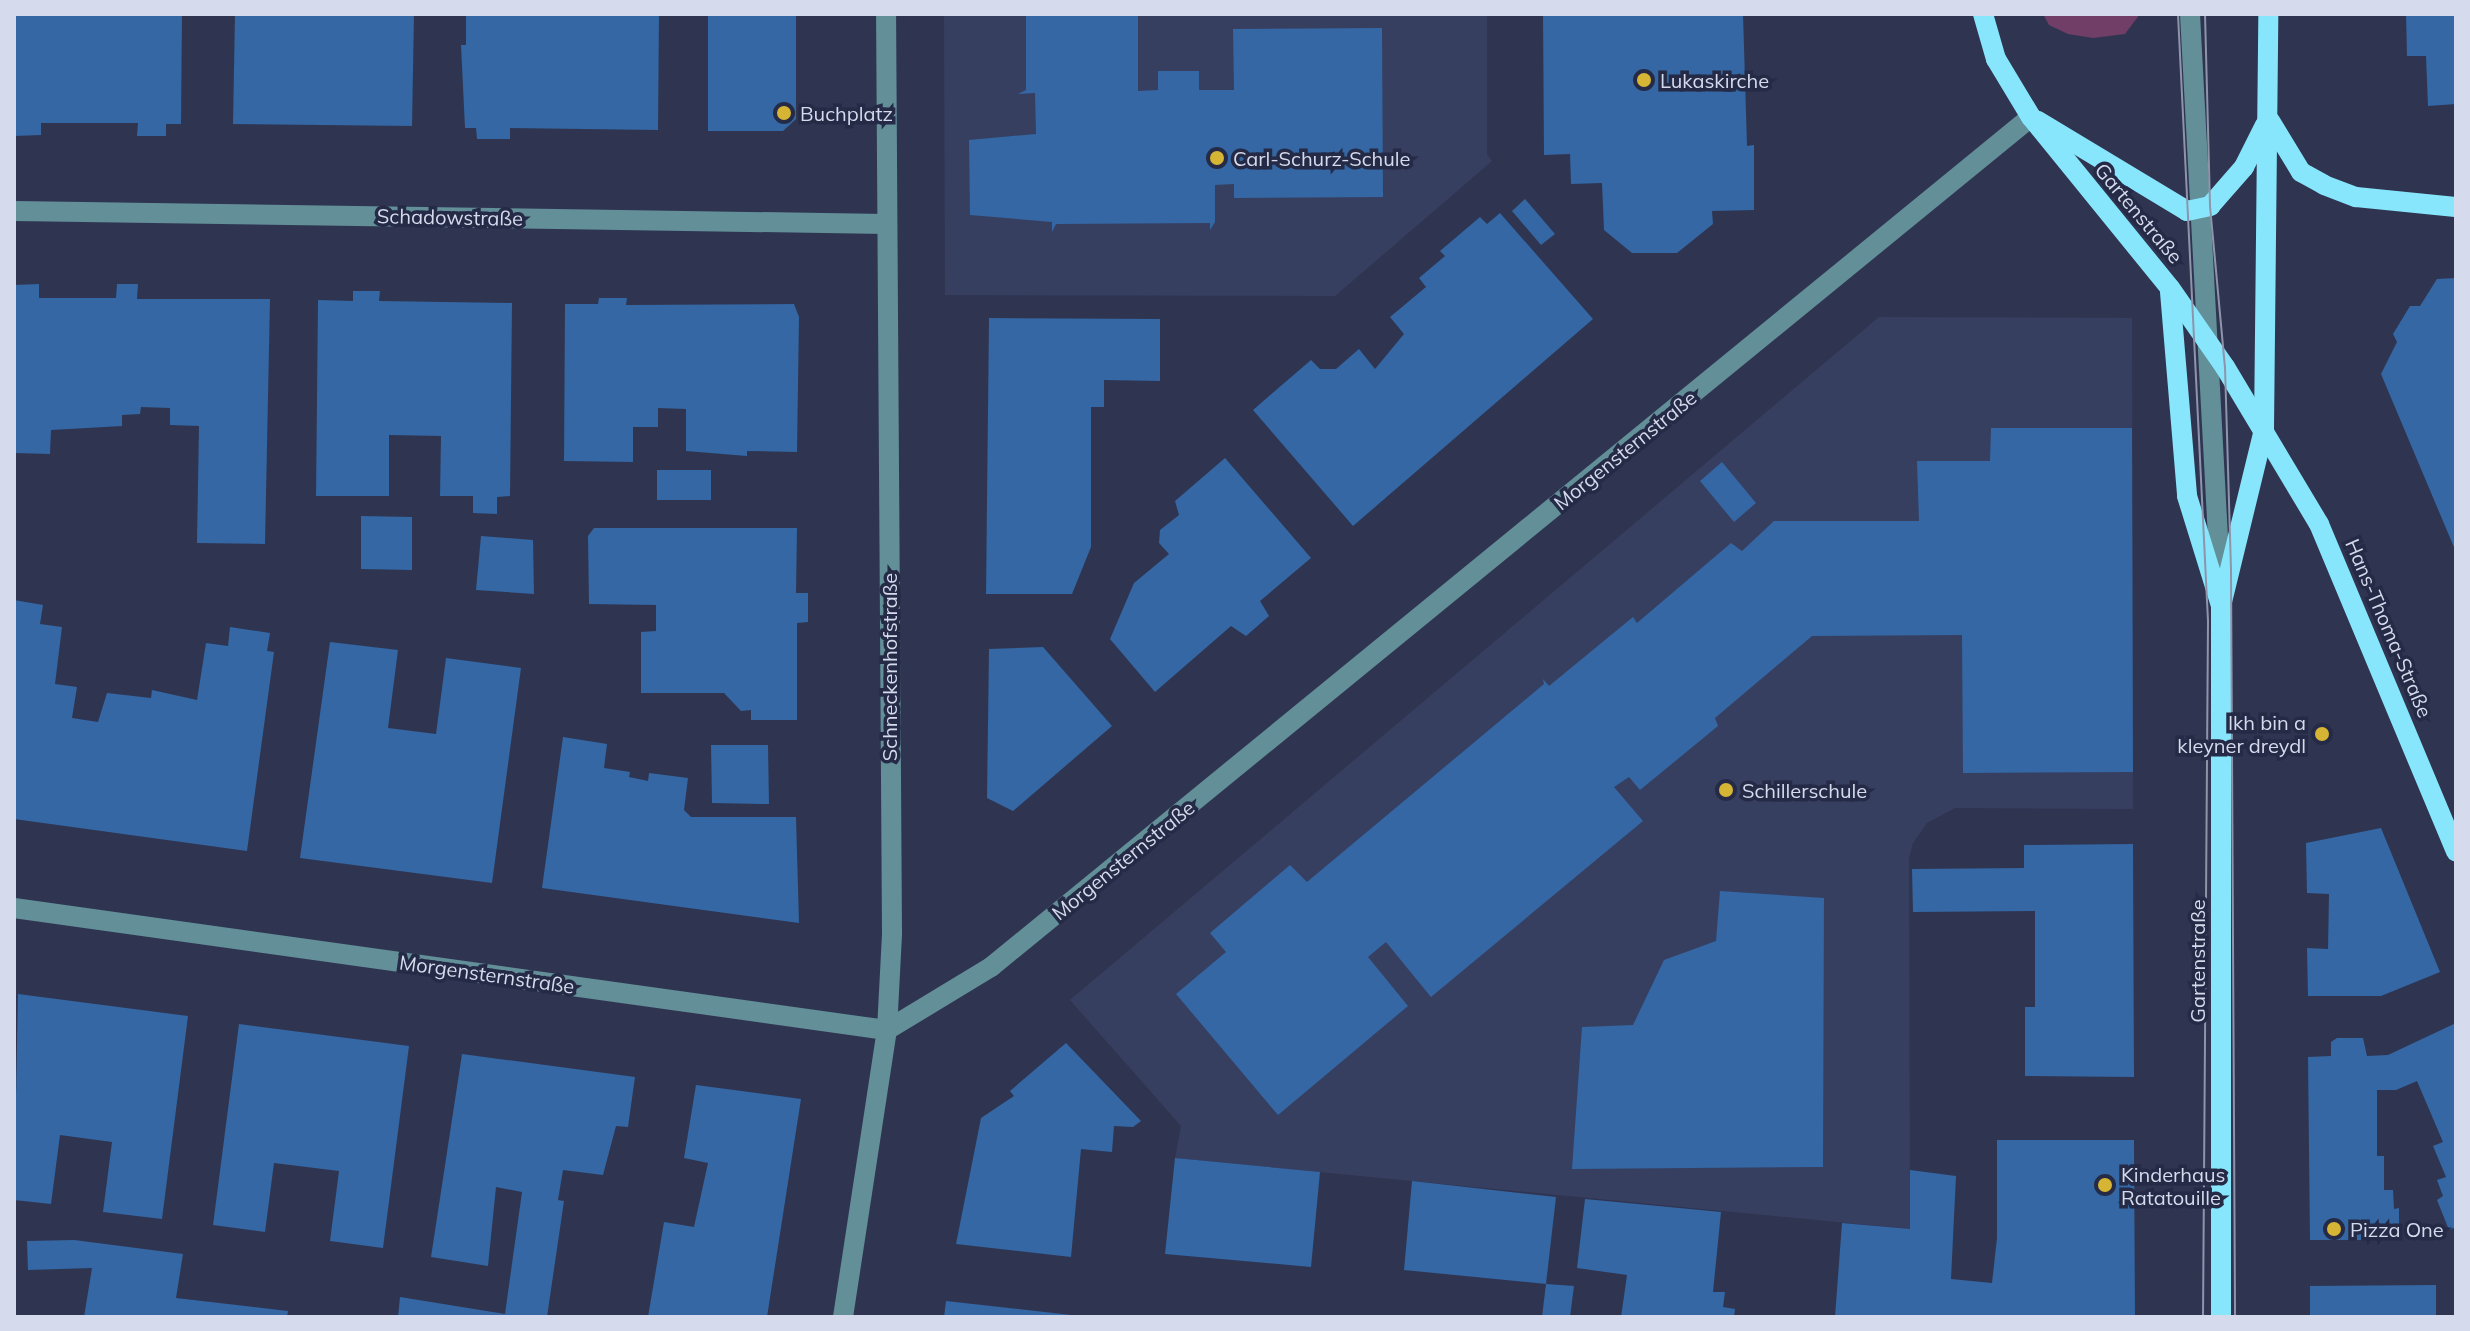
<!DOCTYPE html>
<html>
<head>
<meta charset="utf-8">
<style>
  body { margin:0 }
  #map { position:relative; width:2470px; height:1331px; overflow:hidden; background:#2f3551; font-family:Mulish,sans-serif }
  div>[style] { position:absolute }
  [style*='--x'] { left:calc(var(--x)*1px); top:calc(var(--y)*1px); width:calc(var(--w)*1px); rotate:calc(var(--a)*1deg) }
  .built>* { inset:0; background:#373f61 }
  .green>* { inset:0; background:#713e67 }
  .building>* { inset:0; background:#3467a3 }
  .minor>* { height:20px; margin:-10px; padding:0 10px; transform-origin:10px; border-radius:10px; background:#638f99 }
  .major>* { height:20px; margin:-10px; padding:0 10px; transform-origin:10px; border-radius:10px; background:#88e6fc }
  .tram>* { height:2px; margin:-1px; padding:0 1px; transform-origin:1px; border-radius:1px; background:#8e94aa }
  .dots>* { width:22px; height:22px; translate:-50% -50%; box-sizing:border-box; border:4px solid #252b46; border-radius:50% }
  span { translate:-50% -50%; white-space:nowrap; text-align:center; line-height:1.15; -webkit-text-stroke:7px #252b46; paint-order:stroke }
  .poi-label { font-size:20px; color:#d5daec }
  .left { translate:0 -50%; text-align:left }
  .right { translate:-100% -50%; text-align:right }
  .street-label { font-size:20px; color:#d5daec }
  .frame { position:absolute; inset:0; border:16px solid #d5daec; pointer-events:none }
</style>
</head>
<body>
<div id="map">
  <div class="built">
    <div style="clip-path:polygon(944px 14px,1487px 14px,1487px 154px,1492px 161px,1335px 296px,945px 295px)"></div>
    <div style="clip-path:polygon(1879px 317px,2132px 318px,2133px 809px,1955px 808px,1927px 823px,1913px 843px,1909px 858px,1910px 1229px,1175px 1158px,1181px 1126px,1070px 1000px)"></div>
  </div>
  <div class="green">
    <div style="clip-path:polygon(2043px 14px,2140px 14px,2125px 34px,2093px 38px,2068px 34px,2049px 25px)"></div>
  </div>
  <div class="building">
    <div style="clip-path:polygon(14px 14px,182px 14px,181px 124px,166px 124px,166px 136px,137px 136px,138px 123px,41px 123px,41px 135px,14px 136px)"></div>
    <div style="clip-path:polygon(235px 14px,414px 14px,412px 126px,233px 124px)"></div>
    <div style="clip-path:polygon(466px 14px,659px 14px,658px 130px,510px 128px,510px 139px,477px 139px,476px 128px,465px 128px,461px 45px,466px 45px)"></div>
    <div style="clip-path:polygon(708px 14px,796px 14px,796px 119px,783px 131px,708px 131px)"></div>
    <div style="clip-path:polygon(1026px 14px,1138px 14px,1138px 91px,1158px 90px,1158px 71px,1199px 71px,1199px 90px,1234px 90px,1233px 29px,1382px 28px,1383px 197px,1234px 198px,1234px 184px,1215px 185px,1215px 222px,1210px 230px,1210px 223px,1056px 224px,1052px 232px,1052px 222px,970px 215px,969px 140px,1036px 134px,1035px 93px,1018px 94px,1026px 90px)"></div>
    <div style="clip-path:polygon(1543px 14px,1743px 14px,1747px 146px,1754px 145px,1754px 210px,1712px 211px,1713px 224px,1677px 253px,1632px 253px,1604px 230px,1602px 183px,1571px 184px,1570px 154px,1544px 155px)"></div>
    <div style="clip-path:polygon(2406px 14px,2456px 14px,2456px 104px,2428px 106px,2426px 56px,2407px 56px)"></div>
    <div style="clip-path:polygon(1525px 199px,1555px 234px,1541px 245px,1512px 211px)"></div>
    <div style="clip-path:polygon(1500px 213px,1593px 319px,1353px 526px,1253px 410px,1311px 360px,1320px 369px,1336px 369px,1359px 349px,1375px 369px,1404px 334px,1390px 317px,1426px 287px,1419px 278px,1445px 256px,1440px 251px,1480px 217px,1487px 224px)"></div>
    <div style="clip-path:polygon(2456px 278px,2456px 552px,2381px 374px,2397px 342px,2393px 334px,2410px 306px,2420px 306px,2437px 279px)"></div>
    <div style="clip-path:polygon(39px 284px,39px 298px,116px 298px,117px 284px,138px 284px,137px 299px,270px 299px,265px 544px,197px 543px,199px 426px,170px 425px,170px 408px,141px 407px,140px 414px,122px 415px,122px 426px,51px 430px,50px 454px,14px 453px,14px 285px)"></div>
    <div style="clip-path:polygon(353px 291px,380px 291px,379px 301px,512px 303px,510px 496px,497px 497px,497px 514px,473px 513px,473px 496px,440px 496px,441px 436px,389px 435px,389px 496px,316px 496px,318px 300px,353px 301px)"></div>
    <div style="clip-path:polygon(599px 298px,627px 298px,626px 305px,794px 304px,799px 317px,797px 452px,747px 451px,747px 456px,686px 451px,686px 409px,658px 408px,658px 427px,633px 427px,633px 462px,564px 461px,565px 304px,598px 304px)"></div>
    <div style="clip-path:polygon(989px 318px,1160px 319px,1160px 381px,1104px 380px,1104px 407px,1091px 407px,1091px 547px,1072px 594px,986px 594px)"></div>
    <div style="clip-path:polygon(1991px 428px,2132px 428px,2133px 772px,1963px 773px,1962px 635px,1812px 636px,1715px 718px,1718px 726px,1640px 790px,1629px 777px,1614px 787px,1643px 821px,1431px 997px,1386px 942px,1368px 957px,1408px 1006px,1278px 1115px,1176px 994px,1226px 952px,1210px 933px,1290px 865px,1307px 882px,1544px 684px,1543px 679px,1549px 686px,1633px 617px,1637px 623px,1731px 543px,1742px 551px,1774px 521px,1919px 521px,1917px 461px,1990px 461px)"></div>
    <div style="clip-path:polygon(1225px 458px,1311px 558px,1260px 601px,1269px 616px,1246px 636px,1231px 626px,1155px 692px,1110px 639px,1134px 583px,1169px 554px,1159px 543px,1160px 530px,1179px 515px,1175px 501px)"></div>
    <div style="clip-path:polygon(1722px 462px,1756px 503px,1734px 522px,1700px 481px)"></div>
    <div style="clip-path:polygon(657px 470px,711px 470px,711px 500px,657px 500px)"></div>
    <div style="clip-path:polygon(361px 516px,412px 517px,412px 570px,361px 569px)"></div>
    <div style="clip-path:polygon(594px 528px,797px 528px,796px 593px,808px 593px,808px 622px,797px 623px,797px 720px,751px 720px,751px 710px,741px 711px,724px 693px,641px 693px,641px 632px,656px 631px,656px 605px,589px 604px,588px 536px)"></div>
    <div style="clip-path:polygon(481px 536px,533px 540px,534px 594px,476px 590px)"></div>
    <div style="clip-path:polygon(14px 600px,43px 605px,40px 624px,62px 627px,55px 684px,77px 687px,72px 718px,98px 722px,107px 693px,151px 698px,152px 690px,197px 700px,206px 643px,228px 646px,230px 627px,270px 633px,267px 651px,274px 652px,247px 851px,14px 819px)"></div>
    <div style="clip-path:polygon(330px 642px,398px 650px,388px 728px,436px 734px,446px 658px,521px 668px,492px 883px,300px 858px)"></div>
    <div style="clip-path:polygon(1043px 647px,1112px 726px,1013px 811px,987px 798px,989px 649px)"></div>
    <div style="clip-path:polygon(563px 737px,607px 744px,604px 768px,630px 772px,629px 777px,648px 781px,649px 773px,688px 778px,684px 810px,691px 817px,796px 817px,799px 923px,542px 888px)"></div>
    <div style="clip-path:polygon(711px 745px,768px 745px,769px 804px,712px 803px)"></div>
    <div style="clip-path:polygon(2381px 828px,2440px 972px,2381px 996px,2308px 996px,2307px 948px,2328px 949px,2329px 894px,2307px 893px,2306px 843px)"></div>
    <div style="clip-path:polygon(2133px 844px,2134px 1077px,2025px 1076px,2025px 1007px,2035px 1007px,2035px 911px,1913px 912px,1912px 869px,2024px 868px,2024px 845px)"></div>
    <div style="clip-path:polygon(1720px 891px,1824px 898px,1823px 1167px,1572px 1169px,1582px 1027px,1633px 1025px,1664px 960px,1716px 941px)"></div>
    <div style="clip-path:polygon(18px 994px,188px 1016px,162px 1219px,103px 1212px,112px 1142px,60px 1135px,51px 1204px,14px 1200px)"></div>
    <div style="clip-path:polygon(2456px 1023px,2456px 1227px,2449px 1230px,2437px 1200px,2443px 1196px,2437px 1180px,2446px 1177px,2433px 1146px,2443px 1142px,2417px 1081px,2396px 1090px,2377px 1090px,2377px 1156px,2384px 1156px,2384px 1190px,2393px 1190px,2394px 1209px,2399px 1208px,2399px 1240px,2310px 1240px,2308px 1057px,2331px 1056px,2331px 1042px,2337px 1038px,2363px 1038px,2367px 1056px,2388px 1055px)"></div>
    <div style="clip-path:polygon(239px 1024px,409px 1046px,383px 1248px,330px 1241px,339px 1171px,274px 1163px,265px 1232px,213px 1225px)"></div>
    <div style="clip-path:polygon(1066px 1043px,1141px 1121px,1133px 1127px,1114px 1126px,1112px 1152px,1081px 1149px,1071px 1257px,956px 1244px,981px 1118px,1014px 1096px,1010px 1091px)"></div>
    <div style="clip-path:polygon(462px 1054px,635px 1077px,628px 1127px,616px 1126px,603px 1175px,563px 1170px,558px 1200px,564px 1201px,547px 1317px,398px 1317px,400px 1297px,505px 1314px,522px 1192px,496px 1187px,488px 1266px,431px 1257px)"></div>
    <div style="clip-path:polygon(696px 1085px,801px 1099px,767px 1317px,648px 1317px,664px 1222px,694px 1227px,708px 1163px,684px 1158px)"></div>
    <div style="clip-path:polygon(1997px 1140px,2134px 1140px,2135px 1317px,1835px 1317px,1842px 1223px,1910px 1229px,1910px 1170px,1956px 1176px,1951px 1279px,1992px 1283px,1997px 1238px)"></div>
    <div style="clip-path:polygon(1175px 1158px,1320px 1172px,1311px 1267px,1165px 1254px)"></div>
    <div style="clip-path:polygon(1412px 1181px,1556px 1197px,1546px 1284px,1404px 1270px)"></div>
    <div style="clip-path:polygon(1585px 1199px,1721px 1212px,1713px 1292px,1725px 1292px,1723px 1307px,1735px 1309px,1734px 1317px,1621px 1317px,1627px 1275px,1577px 1268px)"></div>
    <div style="clip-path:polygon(74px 1240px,183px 1254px,176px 1298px,288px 1311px,287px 1317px,84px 1317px,92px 1268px,28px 1270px,27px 1241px)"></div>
    <div style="clip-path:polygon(1546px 1284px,1574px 1286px,1570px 1317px,1542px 1317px)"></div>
    <div style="clip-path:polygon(2436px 1285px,2436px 1317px,2310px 1317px,2310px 1286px)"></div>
    <div style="clip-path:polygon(946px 1301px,1071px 1315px,1071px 1317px,944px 1317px)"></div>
  </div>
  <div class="minor">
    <div style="--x:2190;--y:14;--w:581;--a:86.94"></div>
    <div style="--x:14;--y:211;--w:872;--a:0.85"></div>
    <div style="--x:14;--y:908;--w:881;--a:7.96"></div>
    <div style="--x:887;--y:1030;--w:122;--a:-31.2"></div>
    <div style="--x:991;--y:967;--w:1343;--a:-39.26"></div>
    <div style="--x:843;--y:1317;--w:290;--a:-81.3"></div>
    <div style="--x:887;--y:1030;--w:97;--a:-87"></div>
    <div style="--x:892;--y:933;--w:919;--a:-90.37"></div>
  </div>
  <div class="major">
    <div style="--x:1983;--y:14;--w:47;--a:73.9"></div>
    <div style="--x:1996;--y:59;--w:68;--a:58.9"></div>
    <div style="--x:2031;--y:117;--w:220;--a:50.9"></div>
    <div style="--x:2170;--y:288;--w:96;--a:55.2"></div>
    <div style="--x:2225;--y:367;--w:183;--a:59.1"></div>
    <div style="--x:2319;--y:524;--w:355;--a:67.3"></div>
    <div style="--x:2038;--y:121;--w:174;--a:31.1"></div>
    <div style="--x:2187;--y:211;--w:24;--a:-12"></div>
    <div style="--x:2210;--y:206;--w:52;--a:-48.9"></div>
    <div style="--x:2244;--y:167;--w:47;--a:-63.4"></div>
    <div style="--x:2270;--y:121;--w:60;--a:58.7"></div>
    <div style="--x:2301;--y:172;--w:26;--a:29"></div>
    <div style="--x:2324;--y:185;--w:34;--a:21"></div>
    <div style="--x:2356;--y:197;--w:100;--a:5.7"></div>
    <div style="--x:2170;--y:292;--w:205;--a:85.2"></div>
    <div style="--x:2187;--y:496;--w:115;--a:72.8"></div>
    <div style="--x:2221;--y:1317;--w:711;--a:-90"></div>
    <div style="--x:2221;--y:606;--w:182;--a:-76.3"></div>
    <div style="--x:2264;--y:429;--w:415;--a:-89.4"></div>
  </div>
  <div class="tram">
    <div style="--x:2178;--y:14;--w:608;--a:87.17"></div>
    <div style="--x:2208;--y:621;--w:696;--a:90.41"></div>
    <div style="--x:2205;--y:14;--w:192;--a:88.5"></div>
    <div style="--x:2210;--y:206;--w:162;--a:84.7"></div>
    <div style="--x:2225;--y:367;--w:202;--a:88.3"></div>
    <div style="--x:2231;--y:569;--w:748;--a:89.69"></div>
  </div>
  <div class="dots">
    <div style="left:1644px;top:80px;background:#d6b534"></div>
    <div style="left:784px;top:113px;background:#d6b534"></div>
    <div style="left:1217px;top:158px;background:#d6b534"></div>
    <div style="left:2322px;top:734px;background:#d6b534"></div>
    <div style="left:1726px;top:790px;background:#d6b534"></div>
    <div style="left:2105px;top:1185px;background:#d6b534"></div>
    <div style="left:2334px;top:1229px;background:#d6b534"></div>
  </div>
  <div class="poi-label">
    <span class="left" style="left:1660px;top:80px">Lukaskirche</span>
    <span class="left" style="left:800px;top:113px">Buchplatz</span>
    <span class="left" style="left:1233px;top:158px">Carl-Schurz-Schule</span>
    <span class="right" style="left:2306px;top:734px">Ikh bin a<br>kleyner dreydl</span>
    <span class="left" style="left:1742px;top:790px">Schillerschule</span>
    <span class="left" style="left:2121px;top:1186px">Kinderhaus<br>Ratatouille</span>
    <span class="left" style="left:2350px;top:1229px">Pizza One</span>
  </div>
  <div class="street-label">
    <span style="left:2139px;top:213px;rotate:50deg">Gartenstraße</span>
    <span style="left:450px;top:217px;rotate:1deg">Schadowstraße</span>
    <span style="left:1625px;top:450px;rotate:-39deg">Morgensternstraße</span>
    <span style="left:2389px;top:628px;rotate:67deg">Hans-Thoma-Straße</span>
    <span style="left:889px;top:667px;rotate:-90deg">Schneckenhofstraße</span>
    <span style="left:1123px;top:860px;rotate:-39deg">Morgensternstraße</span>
    <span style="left:2197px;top:961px;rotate:-90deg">Gartenstraße</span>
    <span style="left:487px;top:974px;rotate:8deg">Morgensternstraße</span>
  </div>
  <div class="frame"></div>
</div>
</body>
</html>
